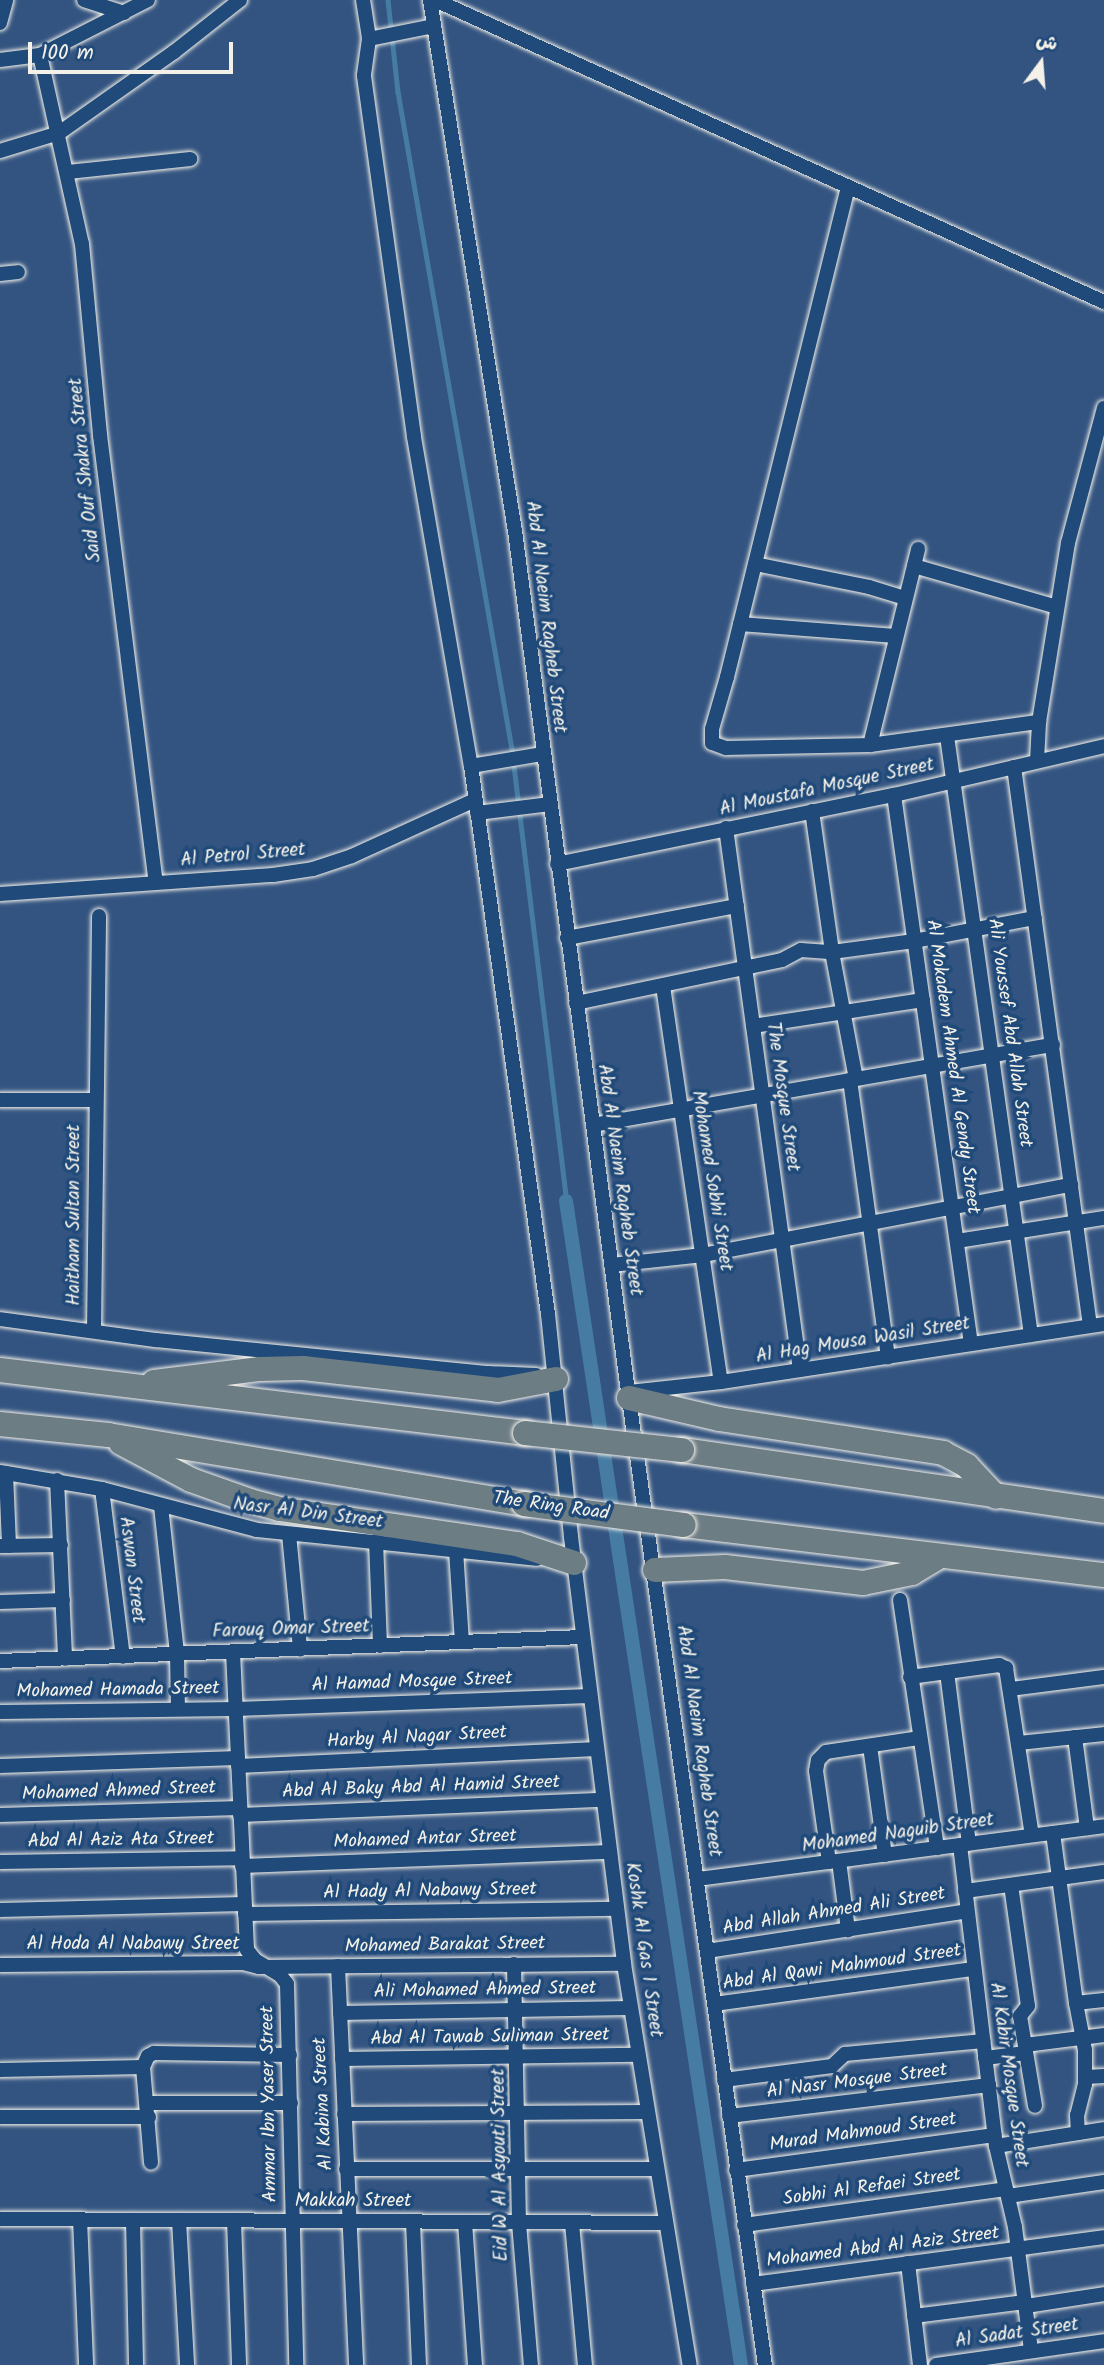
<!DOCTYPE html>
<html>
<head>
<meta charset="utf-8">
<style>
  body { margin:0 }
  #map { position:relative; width:1104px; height:2365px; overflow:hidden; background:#335481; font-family:Kalam,"Playpen Sans Arabic",sans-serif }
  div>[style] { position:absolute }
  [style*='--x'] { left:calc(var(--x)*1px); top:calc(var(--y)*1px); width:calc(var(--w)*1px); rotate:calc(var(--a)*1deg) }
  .stream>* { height:4.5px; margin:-2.25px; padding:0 2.25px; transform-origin:2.25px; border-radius:2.25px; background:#467ca3 }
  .canal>* { height:14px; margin:-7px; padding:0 7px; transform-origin:7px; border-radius:7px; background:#467ca3 }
  .roads { filter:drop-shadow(0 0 2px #f4f1e8) drop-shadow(0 0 2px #f4f1e8) }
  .street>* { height:14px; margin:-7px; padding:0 7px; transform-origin:7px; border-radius:7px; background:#1f4a7a }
  .highway>* { height:24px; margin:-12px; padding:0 12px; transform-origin:12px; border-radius:12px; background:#6d7d84 }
  .bridges { filter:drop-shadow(0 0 2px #f4f1e8) drop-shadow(0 0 2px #f4f1e8) }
  .highway-bridge>* { height:24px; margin:-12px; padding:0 12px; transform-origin:12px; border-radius:12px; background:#6d7d84 }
  span { translate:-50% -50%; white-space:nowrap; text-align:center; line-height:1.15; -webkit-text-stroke:7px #1f4a7a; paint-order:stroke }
  .street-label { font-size:19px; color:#f4f1e8 }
  .north { position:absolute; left:1006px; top:28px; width:70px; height:70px; -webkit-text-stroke:5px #1f4a7a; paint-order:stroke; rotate:16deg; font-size:19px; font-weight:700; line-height:28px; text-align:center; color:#f4f1e8 }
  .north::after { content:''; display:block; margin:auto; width:24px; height:32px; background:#f4f1e8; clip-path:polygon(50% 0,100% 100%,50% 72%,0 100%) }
  .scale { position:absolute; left:28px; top:42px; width:205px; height:32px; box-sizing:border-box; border:4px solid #f4f1e8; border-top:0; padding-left:9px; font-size:21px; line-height:24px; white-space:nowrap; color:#f4f1e8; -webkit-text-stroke:5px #1f4a7a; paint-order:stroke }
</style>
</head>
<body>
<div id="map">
  <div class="stream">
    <div style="--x:388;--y:0;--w:93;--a:83.8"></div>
    <div style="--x:398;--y:92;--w:667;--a:80.16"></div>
    <div style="--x:512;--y:749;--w:469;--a:83.1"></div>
  </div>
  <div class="canal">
    <div style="--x:566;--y:1201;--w:1177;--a:81.45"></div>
  </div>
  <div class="roads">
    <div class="street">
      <div style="--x:84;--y:0;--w:42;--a:18"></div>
      <div style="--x:363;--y:0;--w:39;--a:81"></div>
      <div style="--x:369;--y:39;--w:37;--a:98"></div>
      <div style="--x:364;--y:76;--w:364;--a:82.1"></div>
      <div style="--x:414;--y:437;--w:334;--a:80.2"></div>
      <div style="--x:471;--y:766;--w:553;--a:82"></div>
      <div style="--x:548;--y:1314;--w:224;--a:84.1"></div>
      <div style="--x:571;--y:1537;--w:430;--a:82.9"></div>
      <div style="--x:624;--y:1964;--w:406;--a:80.7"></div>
      <div style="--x:430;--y:0;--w:538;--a:80.91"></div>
      <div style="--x:515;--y:531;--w:868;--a:82.52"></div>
      <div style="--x:628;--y:1392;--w:983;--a:81.99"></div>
      <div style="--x:435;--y:0;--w:734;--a:24.3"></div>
      <div style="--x:0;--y:23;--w:24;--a:-75"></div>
      <div style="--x:369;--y:39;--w:66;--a:-11.3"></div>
      <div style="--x:40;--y:55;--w:194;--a:77.5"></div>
      <div style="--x:82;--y:244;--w:192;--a:84.6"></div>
      <div style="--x:100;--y:435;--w:451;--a:82.9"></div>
      <div style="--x:0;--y:60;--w:40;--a:-7.1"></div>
      <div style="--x:40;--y:55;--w:121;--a:-27"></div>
      <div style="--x:0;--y:151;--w:62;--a:-17"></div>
      <div style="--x:59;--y:133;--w:141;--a:-35.2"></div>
      <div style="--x:174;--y:52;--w:84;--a:-38.2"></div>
      <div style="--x:68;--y:172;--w:123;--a:-6.1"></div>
      <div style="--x:848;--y:187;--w:505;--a:103.87"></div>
      <div style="--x:727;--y:677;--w:54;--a:106.1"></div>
      <div style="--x:712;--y:729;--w:14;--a:90"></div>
      <div style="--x:712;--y:743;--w:15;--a:20"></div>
      <div style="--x:726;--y:748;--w:144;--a:-1.2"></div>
      <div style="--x:870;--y:745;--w:171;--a:-7.8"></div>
      <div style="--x:0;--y:274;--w:18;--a:-6"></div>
      <div style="--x:755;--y:564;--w:116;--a:11.4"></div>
      <div style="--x:869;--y:587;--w:38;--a:17"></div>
      <div style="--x:914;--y:566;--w:149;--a:16"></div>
      <div style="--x:740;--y:624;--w:156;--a:4.4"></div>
      <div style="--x:947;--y:736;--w:605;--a:82.02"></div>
      <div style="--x:870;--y:745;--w:202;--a:-76.2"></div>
      <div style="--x:1037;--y:761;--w:39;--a:-87"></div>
      <div style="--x:1039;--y:722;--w:181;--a:-80.8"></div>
      <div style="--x:1068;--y:543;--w:140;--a:-75.1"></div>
      <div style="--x:471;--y:766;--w:73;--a:-9.5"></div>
      <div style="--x:1014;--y:767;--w:564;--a:82.26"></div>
      <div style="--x:894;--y:795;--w:554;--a:82.02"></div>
      <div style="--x:812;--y:811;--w:142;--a:81.9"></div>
      <div style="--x:832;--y:952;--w:129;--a:79.3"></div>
      <div style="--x:477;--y:813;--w:74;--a:-7"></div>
      <div style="--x:726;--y:828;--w:547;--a:82.23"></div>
      <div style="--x:557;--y:864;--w:344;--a:-11.6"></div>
      <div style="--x:894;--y:795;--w:216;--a:-13.1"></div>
      <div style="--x:0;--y:894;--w:274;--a:-4"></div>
      <div style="--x:273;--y:875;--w:40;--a:-8.5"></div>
      <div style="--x:313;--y:869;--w:41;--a:-18.4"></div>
      <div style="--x:352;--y:856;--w:135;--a:-24.5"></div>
      <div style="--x:567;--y:938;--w:173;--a:-10.7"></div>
      <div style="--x:663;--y:986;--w:400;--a:81.7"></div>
      <div style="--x:576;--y:1003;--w:210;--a:-11.8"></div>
      <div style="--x:782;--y:960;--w:21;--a:-28"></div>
      <div style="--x:801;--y:950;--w:31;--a:4"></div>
      <div style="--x:832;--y:952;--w:83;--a:-7.6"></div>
      <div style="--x:914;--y:941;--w:123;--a:-10.8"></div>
      <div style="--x:753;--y:1026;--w:172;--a:-8.7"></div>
      <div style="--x:850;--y:1080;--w:280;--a:82.2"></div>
      <div style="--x:0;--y:1100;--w:95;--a:0"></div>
      <div style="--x:593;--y:1125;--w:467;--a:-9.9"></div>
      <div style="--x:957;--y:1241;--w:149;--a:-8.9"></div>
      <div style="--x:611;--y:1265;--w:93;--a:-6.2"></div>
      <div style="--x:703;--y:1255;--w:375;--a:-10.8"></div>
      <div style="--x:0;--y:1319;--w:157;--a:7.7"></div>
      <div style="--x:156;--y:1340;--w:334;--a:5.7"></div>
      <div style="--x:488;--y:1373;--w:48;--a:2.4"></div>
      <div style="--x:94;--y:1331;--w:415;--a:-89.3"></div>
      <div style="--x:629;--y:1392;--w:93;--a:-6.2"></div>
      <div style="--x:721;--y:1382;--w:387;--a:-8.6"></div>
      <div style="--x:0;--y:1472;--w:103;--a:9.5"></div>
      <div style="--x:102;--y:1489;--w:160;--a:14.8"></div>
      <div style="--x:257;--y:1530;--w:281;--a:5.9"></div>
      <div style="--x:6;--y:1473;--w:73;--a:87.6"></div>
      <div style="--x:57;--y:1480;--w:179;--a:87.4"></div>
      <div style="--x:102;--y:1489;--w:169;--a:82.9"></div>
      <div style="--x:161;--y:1506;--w:149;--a:83.8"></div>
      <div style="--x:177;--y:1654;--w:55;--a:89"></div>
      <div style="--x:289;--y:1534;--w:116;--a:84.5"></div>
      <div style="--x:376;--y:1541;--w:105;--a:87.8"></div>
      <div style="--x:1;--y:1546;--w:60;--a:-1"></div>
      <div style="--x:456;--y:1550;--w:92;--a:86.3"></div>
      <div style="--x:900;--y:1600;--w:251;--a:81.5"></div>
      <div style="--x:0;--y:1602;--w:63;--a:-1.8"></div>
      <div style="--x:233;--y:1652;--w:298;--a:87.3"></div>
      <div style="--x:247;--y:1950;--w:13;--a:51"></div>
      <div style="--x:255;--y:1960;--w:29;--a:31"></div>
      <div style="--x:280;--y:1975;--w:11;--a:52"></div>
      <div style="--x:287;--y:1984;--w:381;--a:88.6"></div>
      <div style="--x:0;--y:1661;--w:583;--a:-2.36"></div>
      <div style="--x:947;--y:1672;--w:173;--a:82.7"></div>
      <div style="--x:910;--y:1677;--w:90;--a:-7.7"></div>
      <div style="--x:999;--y:1665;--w:8;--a:23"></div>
      <div style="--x:1006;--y:1668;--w:169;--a:81.2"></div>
      <div style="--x:1011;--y:1689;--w:94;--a:-7.4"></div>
      <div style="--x:0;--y:1712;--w:236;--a:-0.7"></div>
      <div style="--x:236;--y:1709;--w:354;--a:-2.1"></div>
      <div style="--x:1075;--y:1737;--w:92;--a:82.5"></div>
      <div style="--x:1019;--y:1743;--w:85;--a:-6"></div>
      <div style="--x:870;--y:1746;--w:110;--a:82.2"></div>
      <div style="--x:0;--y:1766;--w:238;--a:-1.9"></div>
      <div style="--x:238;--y:1766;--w:359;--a:-2.7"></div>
      <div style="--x:0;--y:1815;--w:240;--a:-1.7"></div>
      <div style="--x:240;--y:1815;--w:363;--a:-2.4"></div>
      <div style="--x:1053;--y:1833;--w:172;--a:82.3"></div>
      <div style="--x:1076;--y:2003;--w:48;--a:79.2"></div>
      <div style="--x:1085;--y:2050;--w:34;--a:90"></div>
      <div style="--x:1085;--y:2084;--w:32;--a:104"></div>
      <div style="--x:1077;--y:2115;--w:18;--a:87"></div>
      <div style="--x:960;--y:1845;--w:303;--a:83.2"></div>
      <div style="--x:996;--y:2146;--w:83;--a:76.8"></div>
      <div style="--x:1015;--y:2227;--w:125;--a:82.6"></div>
      <div style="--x:839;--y:1861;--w:70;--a:82.6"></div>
      <div style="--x:0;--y:1862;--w:242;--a:-0.9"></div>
      <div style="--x:829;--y:1862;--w:92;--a:-98.1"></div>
      <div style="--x:816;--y:1771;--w:11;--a:-80"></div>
      <div style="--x:818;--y:1760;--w:11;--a:-45"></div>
      <div style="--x:826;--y:1752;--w:95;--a:-8.5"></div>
      <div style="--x:242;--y:1866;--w:368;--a:-2.2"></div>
      <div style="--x:698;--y:1879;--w:409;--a:-7.4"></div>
      <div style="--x:1011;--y:1885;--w:122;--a:82"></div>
      <div style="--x:1028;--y:2006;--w:13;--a:129"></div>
      <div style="--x:1020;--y:2016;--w:91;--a:80.5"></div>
      <div style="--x:965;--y:1891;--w:140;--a:-7.8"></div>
      <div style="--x:0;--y:1910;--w:244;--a:-1.4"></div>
      <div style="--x:245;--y:1914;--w:372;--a:-0.8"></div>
      <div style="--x:707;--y:1951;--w:263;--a:-8.7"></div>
      <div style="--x:514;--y:1964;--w:259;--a:88.9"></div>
      <div style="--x:519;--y:2223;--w:143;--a:85.2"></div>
      <div style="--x:0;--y:1965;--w:243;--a:-0.5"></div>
      <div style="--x:243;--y:1963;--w:16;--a:14"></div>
      <div style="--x:259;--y:1967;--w:365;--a:-0.5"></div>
      <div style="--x:338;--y:1966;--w:399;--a:87.4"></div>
      <div style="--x:1076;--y:2003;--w:28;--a:-6"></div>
      <div style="--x:714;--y:2004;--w:262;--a:-7.7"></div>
      <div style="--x:340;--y:2013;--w:290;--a:-1"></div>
      <div style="--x:1025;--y:2045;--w:80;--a:-7.2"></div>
      <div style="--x:985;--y:2058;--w:41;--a:-7"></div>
      <div style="--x:342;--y:2059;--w:296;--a:-0.8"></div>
      <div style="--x:143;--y:2067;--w:96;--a:85.2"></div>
      <div style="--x:0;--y:2070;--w:143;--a:-1.2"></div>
      <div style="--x:143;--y:2067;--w:12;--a:-66"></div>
      <div style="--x:148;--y:2056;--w:7;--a:-27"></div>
      <div style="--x:154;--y:2053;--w:136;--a:0.8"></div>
      <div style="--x:1086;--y:2077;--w:18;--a:-3"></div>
      <div style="--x:724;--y:2080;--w:109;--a:-7.4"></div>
      <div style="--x:832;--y:2066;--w:18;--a:-43"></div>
      <div style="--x:845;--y:2054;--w:139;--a:-5.4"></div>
      <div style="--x:148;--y:2103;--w:143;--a:0"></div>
      <div style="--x:344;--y:2114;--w:303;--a:-0.4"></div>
      <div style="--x:729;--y:2116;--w:262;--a:-6.8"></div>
      <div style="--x:0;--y:2117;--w:149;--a:0"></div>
      <div style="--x:996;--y:2146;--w:109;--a:-8.9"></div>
      <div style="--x:346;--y:2169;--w:310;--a:0"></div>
      <div style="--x:736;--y:2170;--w:261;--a:-7.7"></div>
      <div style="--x:1008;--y:2196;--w:97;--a:-8.3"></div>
      <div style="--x:0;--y:2219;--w:665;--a:0.34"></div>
      <div style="--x:80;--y:2219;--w:146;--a:87.6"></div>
      <div style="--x:133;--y:2220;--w:145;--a:88.8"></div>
      <div style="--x:179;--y:2220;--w:145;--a:86.8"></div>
      <div style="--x:234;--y:2220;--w:145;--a:88"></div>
      <div style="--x:413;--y:2222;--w:143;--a:87.6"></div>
      <div style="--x:465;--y:2222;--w:143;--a:86"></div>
      <div style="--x:572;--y:2223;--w:143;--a:84.8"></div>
      <div style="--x:744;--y:2225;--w:264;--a:-7.8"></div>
      <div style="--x:908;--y:2263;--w:103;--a:83.3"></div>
      <div style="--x:753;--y:2284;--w:354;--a:-7.6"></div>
      <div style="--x:1026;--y:2306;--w:79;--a:-8.7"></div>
      <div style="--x:914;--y:2316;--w:112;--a:-7.2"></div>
      <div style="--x:936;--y:2365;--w:170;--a:-8.1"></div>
    </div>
    <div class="highway">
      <div style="--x:0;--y:1370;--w:529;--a:6.84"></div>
      <div style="--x:154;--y:1382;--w:107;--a:-7"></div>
      <div style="--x:260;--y:1369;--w:43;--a:-1.3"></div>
      <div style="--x:303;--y:1368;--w:196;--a:6.4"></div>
      <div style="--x:498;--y:1390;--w:59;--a:-10.7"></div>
      <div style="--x:629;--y:1398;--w:92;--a:13.1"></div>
      <div style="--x:719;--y:1419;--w:227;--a:8.6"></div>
      <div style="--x:943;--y:1453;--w:27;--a:28"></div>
      <div style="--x:967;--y:1466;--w:42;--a:46.9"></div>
      <div style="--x:0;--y:1424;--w:109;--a:5.8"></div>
      <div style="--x:108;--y:1435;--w:422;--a:9.4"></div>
      <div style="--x:121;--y:1443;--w:79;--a:27.9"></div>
      <div style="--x:191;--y:1480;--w:63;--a:19.6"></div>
      <div style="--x:250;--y:1501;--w:31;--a:15"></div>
      <div style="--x:280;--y:1509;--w:240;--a:8.4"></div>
      <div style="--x:517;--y:1544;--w:60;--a:18.4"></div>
      <div style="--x:682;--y:1450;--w:426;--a:8.2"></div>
      <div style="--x:684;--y:1525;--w:423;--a:6.8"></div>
      <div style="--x:655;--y:1570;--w:70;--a:-2.5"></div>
      <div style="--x:725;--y:1567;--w:139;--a:6.6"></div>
      <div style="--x:863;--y:1583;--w:50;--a:-11.5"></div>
      <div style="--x:912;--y:1573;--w:33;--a:-31"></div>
    </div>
  </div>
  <div class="bridges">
    <div class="highway-bridge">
      <div style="--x:525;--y:1433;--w:158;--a:6.2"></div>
      <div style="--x:524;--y:1504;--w:161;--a:7.5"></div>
    </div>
  </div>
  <div class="street-label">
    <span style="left:86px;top:470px;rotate:-96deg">Said Ouf Shakra Street</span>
    <span style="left:545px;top:617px;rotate:83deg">Abd Al Naeim Ragheb Street</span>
    <span style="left:827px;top:788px;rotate:-12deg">Al Moustafa Mosque Street</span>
    <span style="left:243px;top:856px;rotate:-5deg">Al Petrol Street</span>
    <span style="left:1009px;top:1033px;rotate:82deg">Ali Youssef Abd Allah Street</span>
    <span style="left:952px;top:1067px;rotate:82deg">Al Mokadem Ahmed Al Gendy Street</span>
    <span style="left:782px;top:1097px;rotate:82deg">The Mosque Street</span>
    <span style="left:619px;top:1180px;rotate:82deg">Abd Al Naeim Ragheb Street</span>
    <span style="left:711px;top:1181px;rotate:81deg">Mohamed Sobhi Street</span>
    <span style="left:75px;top:1215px;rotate:-90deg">Haitham Sultan Street</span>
    <span style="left:863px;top:1341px;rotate:-9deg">Al Hag Mousa Wasil Street</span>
    <span style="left:551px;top:1507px;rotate:8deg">The Ring Road</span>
    <span style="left:308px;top:1514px;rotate:7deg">Nasr Al Din Street</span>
    <span style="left:131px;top:1570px;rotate:83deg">Aswan Street</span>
    <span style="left:291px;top:1630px;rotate:-2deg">Farouq Omar Street</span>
    <span style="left:412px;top:1683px;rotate:-2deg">Al Hamad Mosque Street</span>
    <span style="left:118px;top:1691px;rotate:-1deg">Mohamed Hamada Street</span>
    <span style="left:417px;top:1738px;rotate:-3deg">Harby Al Nagar Street</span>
    <span style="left:698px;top:1741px;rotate:82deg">Abd Al Naeim Ragheb Street</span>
    <span style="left:421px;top:1788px;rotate:-2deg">Abd Al Baky Abd Al Hamid Street</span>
    <span style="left:119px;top:1792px;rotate:-2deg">Mohamed Ahmed Street</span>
    <span style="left:898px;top:1834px;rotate:-8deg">Mohamed Naguib Street</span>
    <span style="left:425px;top:1840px;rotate:-2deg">Mohamed Antar Street</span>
    <span style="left:121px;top:1841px;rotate:-1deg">Abd Al Aziz Ata Street</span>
    <span style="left:430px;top:1892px;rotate:-1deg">Al Hady Al Nabawy Street</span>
    <span style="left:834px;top:1912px;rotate:-9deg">Abd Allah Ahmed Ali Street</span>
    <span style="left:133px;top:1945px">Al Hoda Al Nabawy Street</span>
    <span style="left:445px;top:1946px;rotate:-1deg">Mohamed Barakat Street</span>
    <span style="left:643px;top:1950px;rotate:82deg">Koshk Al Gas 1 Street</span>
    <span style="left:842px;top:1968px;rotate:-8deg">Abd Al Qawi Mahmoud Street</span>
    <span style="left:485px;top:1991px;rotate:-1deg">Ali Mohamed Ahmed Street</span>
    <span style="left:490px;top:2038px;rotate:-1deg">Abd Al Tawab Suliman Street</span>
    <span style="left:1008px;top:2075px;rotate:82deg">Al Kabir Mosque Street</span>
    <span style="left:857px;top:2082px;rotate:-7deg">Al Nasr Mosque Street</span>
    <span style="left:270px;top:2104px;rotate:-91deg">Ammar Ibn Yaser Street</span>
    <span style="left:324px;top:2104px;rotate:-93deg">Al Kabina Street</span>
    <span style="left:863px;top:2133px;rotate:-8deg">Murad Mahmoud Street</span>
    <span style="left:501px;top:2165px;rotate:-91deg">Eid W Al Asyouti Street</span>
    <span style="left:872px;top:2188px;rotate:-8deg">Sobhi Al Refaei Street</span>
    <span style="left:353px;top:2202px">Makkah Street</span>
    <span style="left:883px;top:2248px;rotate:-7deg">Mohamed Abd Al Aziz Street</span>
    <span style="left:1017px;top:2334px;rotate:-8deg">Al Sadat Street</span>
  </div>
  <div class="north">ش</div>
  <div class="scale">100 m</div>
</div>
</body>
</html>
